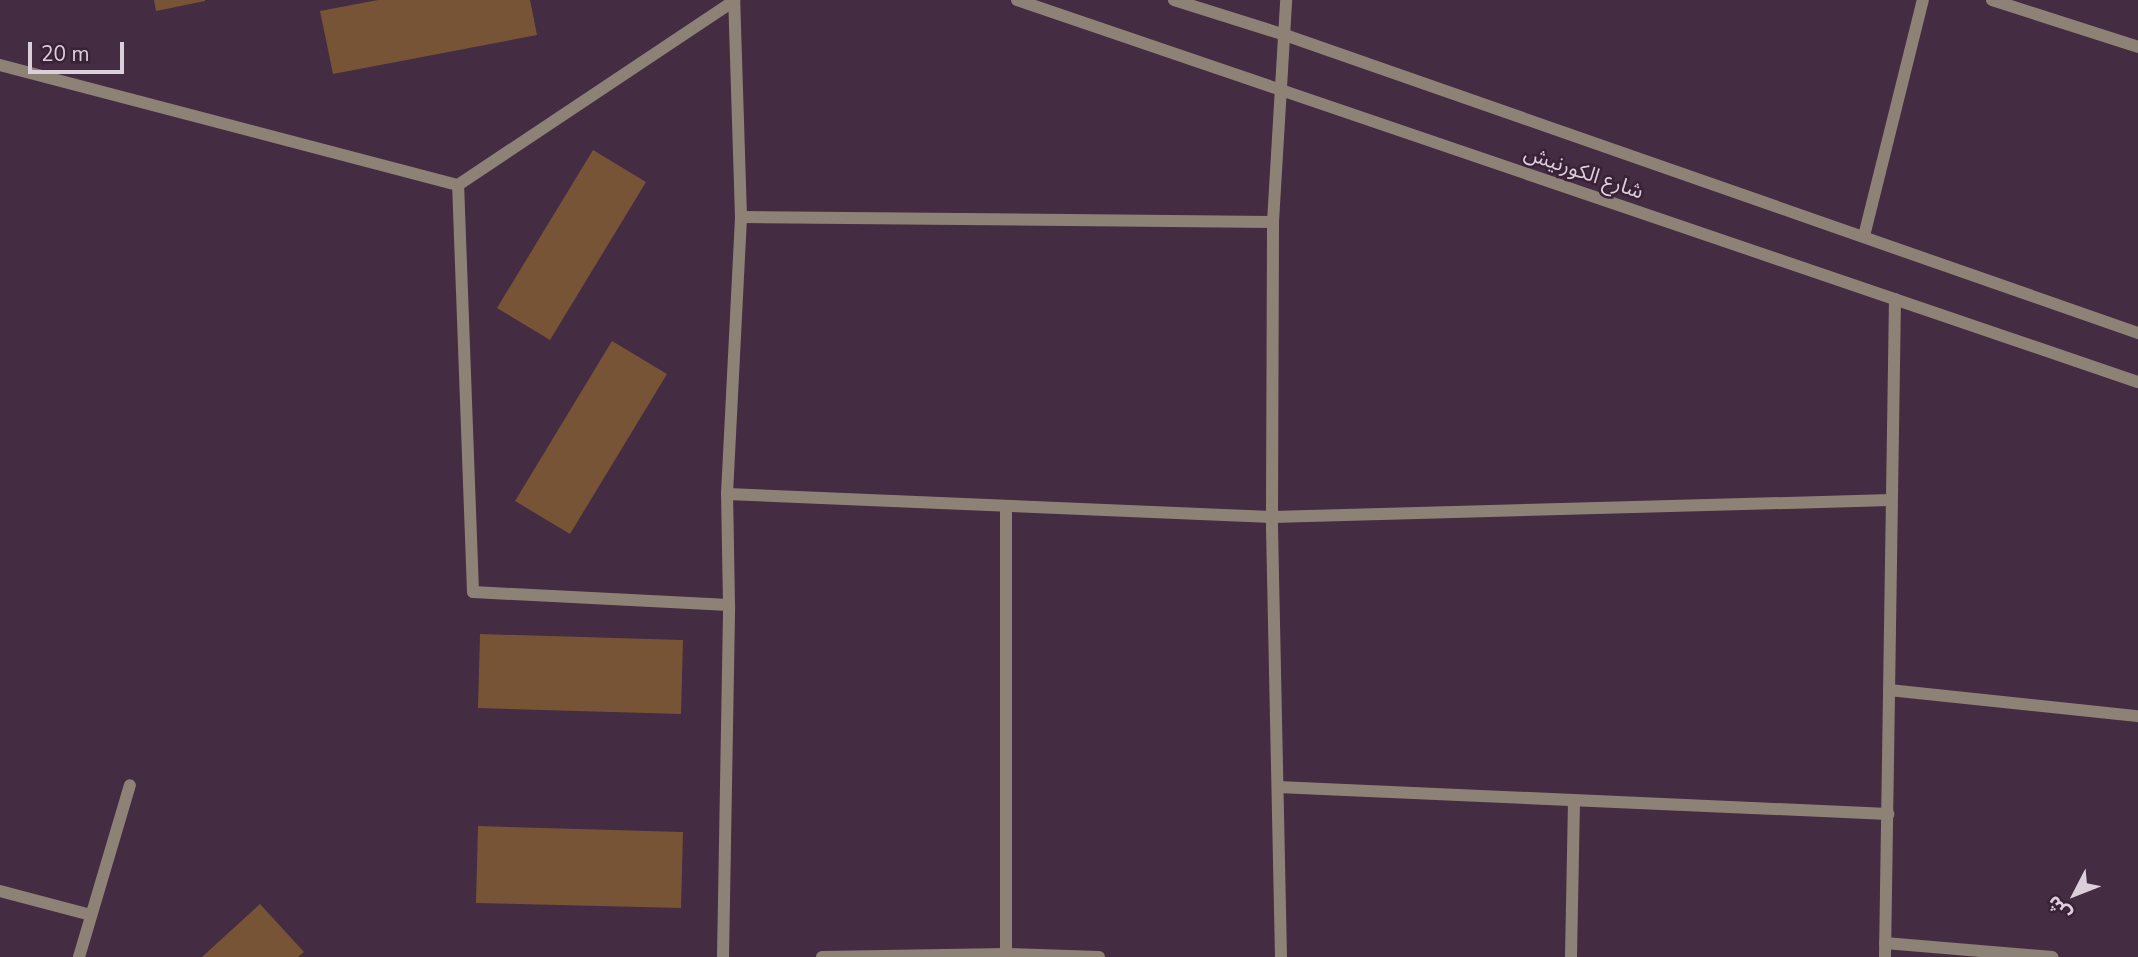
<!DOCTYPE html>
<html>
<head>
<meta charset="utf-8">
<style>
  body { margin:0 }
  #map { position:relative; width:2138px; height:957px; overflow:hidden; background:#442c42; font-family:"Nunito Sans","Noto Sans Arabic",sans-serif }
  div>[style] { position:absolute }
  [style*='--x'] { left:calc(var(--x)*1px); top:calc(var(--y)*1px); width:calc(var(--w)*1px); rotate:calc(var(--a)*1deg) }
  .building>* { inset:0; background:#775436 }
  .minor>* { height:12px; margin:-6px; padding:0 6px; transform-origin:6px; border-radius:6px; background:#8e8277 }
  span { translate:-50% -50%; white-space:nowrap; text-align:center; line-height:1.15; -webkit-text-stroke:5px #392238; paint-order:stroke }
  .street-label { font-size:21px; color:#ddcedb }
  .north { position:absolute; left:2040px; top:859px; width:70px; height:70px; -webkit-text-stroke:5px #392238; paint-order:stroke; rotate:228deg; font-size:19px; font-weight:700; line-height:28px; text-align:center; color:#ddcedb }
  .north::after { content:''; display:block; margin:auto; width:24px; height:32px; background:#ddcedb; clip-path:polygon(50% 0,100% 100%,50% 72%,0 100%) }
  .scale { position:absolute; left:28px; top:42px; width:96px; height:32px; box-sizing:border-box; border:4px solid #ddcedb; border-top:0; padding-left:9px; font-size:21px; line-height:24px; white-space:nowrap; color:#ddcedb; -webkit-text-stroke:5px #392238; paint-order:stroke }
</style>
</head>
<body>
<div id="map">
  <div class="building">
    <div style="clip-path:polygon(154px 0,205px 0,205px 1px,156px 11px)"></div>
    <div style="clip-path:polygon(378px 0,530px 0,537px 35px,333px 74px,320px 11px)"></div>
    <div style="clip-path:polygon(593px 150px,646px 182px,550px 340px,497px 308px)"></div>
    <div style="clip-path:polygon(612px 341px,667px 374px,570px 534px,515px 501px)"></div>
    <div style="clip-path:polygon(480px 634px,683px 640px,681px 714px,478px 708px)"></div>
    <div style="clip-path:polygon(478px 826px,683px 832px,681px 908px,476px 903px)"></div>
    <div style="clip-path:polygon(260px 904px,304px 952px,298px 957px,202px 957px)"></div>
  </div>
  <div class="minor">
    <div style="--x:1017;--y:0;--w:1184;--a:18.82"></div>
    <div style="--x:1174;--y:0;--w:116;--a:17.5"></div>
    <div style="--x:1285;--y:35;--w:904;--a:19.26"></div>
    <div style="--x:1992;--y:0;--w:153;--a:17.8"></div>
    <div style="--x:0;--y:65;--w:473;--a:14.7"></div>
    <div style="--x:741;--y:217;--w:532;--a:0.54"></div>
    <div style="--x:1864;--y:236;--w:243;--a:-76"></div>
    <div style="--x:727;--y:494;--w:545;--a:2.42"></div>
    <div style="--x:1272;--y:517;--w:619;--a:-1.57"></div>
    <div style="--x:729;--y:605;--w:256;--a:-177.1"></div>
    <div style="--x:473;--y:592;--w:407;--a:-92.1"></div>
    <div style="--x:458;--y:185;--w:332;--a:-33.7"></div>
    <div style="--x:1889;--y:690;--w:250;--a:6"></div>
    <div style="--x:1278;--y:787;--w:611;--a:2.53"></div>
    <div style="--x:0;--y:891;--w:94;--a:14.8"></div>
    <div style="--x:1885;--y:943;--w:168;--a:4.8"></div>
    <div style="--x:79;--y:957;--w:179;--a:-73.5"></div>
    <div style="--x:723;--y:957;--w:352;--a:-89"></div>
    <div style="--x:729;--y:605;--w:111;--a:-91"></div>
    <div style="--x:727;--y:494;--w:277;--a:-87.1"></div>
    <div style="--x:741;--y:217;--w:217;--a:-91.8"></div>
    <div style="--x:822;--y:957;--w:184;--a:-0.9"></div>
    <div style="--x:1006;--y:954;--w:93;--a:1.8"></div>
    <div style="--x:1006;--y:957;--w:451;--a:-90"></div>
    <div style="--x:1281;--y:957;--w:440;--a:-91.2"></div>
    <div style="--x:1272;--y:517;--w:295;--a:-89.8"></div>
    <div style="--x:1273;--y:222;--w:222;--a:-86.6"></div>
    <div style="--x:1571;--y:957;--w:156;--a:-88.9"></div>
    <div style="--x:1885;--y:957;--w:658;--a:-89.13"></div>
  </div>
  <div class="street-label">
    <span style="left:1584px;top:172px;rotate:19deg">شارع الكورنيش</span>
  </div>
  <div class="north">ش</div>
  <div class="scale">20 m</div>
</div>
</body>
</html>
